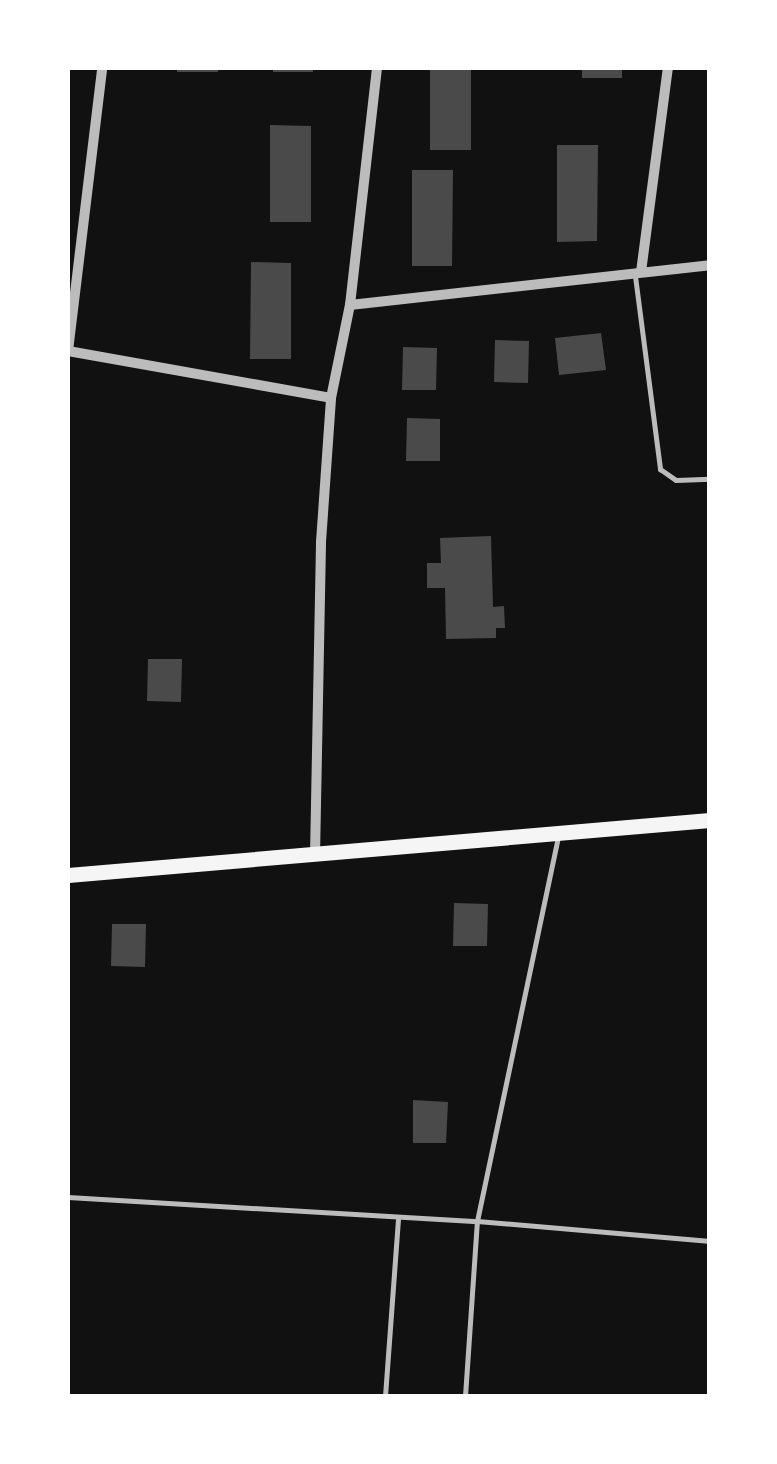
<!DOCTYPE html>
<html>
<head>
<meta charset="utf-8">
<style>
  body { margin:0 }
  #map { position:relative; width:777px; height:1464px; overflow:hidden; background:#111; font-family:Roboto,sans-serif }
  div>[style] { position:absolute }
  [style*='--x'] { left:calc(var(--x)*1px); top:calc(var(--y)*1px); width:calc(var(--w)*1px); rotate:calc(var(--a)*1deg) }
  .building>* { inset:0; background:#4a4a4a }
  .service>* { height:5px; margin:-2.5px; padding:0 2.5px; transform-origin:2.5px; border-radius:2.5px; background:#bcbcbc }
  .minor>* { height:10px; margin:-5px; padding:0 5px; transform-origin:5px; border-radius:5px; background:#bcbcbc }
  .secondary>* { height:15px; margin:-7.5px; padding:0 7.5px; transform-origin:7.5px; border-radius:7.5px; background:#f5f5f5 }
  span { translate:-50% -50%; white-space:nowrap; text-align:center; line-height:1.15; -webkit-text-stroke:9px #fff; paint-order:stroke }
  .frame { position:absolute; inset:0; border:70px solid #fff; pointer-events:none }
</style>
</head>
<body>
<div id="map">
  <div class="building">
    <div style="clip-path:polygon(177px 68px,218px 68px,218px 72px,177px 72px)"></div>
    <div style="clip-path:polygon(273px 68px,313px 68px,313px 72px,273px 72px)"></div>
    <div style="clip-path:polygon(430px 68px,471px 68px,471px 150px,430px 150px)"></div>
    <div style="clip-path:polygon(582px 68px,622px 68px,622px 78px,582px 78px)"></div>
    <div style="clip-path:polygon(270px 125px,311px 126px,311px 222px,270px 222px)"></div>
    <div style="clip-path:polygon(557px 145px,598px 145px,597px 241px,557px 242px)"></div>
    <div style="clip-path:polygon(412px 170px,453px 170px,452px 266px,412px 266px)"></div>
    <div style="clip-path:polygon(251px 262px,291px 263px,291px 359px,250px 359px)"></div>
    <div style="clip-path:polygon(601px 333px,606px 370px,559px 375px,555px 338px)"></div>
    <div style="clip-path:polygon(495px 340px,529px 341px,528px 383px,494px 382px)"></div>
    <div style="clip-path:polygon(403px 347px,437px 348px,436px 390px,402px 390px)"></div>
    <div style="clip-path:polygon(407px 418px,440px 419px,440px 461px,406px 461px)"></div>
    <div style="clip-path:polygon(491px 536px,493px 607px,504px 606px,505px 628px,496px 628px,496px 638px,446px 639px,445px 588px,427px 588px,427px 563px,441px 563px,440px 538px)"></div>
    <div style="clip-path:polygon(148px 659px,182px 659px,181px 702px,147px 701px)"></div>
    <div style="clip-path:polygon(454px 903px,488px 904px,487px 946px,453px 946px)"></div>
    <div style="clip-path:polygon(112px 924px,146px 924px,145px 967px,111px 966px)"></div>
    <div style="clip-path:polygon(413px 1100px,448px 1102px,446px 1143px,413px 1143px)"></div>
  </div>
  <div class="service">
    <div style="--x:635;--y:276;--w:195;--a:82.6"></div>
    <div style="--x:660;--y:469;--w:19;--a:35"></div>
    <div style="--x:676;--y:480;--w:34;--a:-2"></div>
    <div style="--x:68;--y:1197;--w:410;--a:3.4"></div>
    <div style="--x:477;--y:1221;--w:391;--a:-78.1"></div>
    <div style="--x:385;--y:1396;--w:177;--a:-85.8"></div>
    <div style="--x:465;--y:1396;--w:175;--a:-86.1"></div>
    <div style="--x:477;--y:1221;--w:234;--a:4.9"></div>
  </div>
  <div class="minor">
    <div style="--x:641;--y:272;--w:206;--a:-82.5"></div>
    <div style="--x:350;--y:305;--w:362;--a:-6.3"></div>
    <div style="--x:68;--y:351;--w:285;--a:-83.1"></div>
    <div style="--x:68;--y:351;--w:267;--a:10.1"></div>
    <div style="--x:315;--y:856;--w:314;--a:-88.9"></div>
    <div style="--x:321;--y:542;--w:144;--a:-86"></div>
    <div style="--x:331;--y:398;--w:95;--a:-78.5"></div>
    <div style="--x:350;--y:305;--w:239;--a:-83.5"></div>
  </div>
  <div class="secondary">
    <div style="--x:68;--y:875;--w:644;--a:-4.9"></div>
  </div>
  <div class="frame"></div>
</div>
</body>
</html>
